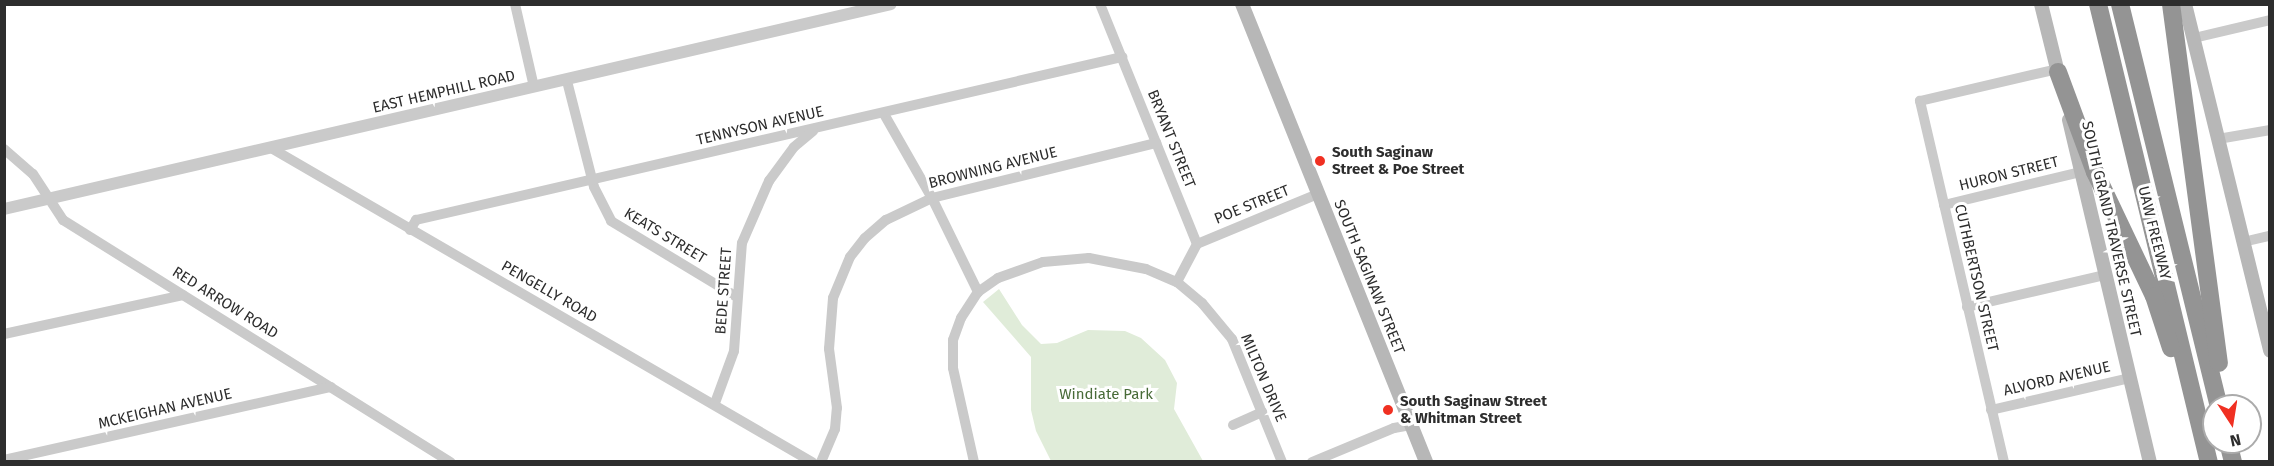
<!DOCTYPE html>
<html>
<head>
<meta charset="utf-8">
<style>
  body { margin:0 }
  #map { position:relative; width:2274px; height:466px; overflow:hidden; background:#fff; font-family:"Fira Sans",sans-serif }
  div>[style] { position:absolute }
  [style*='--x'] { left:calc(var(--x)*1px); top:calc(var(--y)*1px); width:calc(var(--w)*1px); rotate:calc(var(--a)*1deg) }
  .green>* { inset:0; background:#e0ecd9 }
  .minor>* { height:10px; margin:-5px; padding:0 5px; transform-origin:5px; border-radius:5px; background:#cacaca }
  .tertiary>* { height:12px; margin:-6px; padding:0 6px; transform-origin:6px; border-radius:6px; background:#cacaca }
  .secondary>* { height:14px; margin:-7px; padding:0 7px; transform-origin:7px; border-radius:7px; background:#b7b7b7 }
  .motorway>* { height:18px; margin:-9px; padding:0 9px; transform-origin:9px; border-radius:9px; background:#949494 }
  .dots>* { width:16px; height:16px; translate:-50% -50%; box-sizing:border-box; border:3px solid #fff; border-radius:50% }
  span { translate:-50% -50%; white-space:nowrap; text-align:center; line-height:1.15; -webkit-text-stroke:6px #fff; paint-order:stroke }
  .street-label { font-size:15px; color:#2d2d2d }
  .poi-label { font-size:15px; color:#2d2d2d; font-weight:700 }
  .left { translate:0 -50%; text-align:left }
  .park-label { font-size:15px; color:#486b38 }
  .frame { position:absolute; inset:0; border:6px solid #2d2d2d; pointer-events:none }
  .north { position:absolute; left:2202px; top:394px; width:60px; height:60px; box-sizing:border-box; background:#fff; border:2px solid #ababab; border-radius:50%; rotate:168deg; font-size:16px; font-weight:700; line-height:24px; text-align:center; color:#2d2d2d }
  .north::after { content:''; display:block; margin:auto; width:21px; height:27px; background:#f03022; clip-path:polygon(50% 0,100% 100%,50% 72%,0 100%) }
</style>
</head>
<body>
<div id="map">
  <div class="green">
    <div style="clip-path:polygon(999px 289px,1022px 325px,1041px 344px,1057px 343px,1088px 330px,1125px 331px,1141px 338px,1165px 360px,1177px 383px,1174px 409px,1203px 461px,1051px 461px,1036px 431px,1031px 410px,1031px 357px,983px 302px)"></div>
  </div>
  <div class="minor">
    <div style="--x:515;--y:4;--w:85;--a:77.1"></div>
    <div style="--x:1100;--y:4;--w:259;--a:68"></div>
    <div style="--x:1197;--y:244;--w:43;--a:117.8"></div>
    <div style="--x:2194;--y:38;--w:78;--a:-13.3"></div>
    <div style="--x:567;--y:81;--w:109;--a:75.7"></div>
    <div style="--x:594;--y:187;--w:38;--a:63"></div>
    <div style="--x:611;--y:221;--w:147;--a:31.1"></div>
    <div style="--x:884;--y:114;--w:97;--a:60.3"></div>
    <div style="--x:932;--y:198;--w:105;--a:63.9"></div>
    <div style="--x:2218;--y:139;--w:53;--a:-9.8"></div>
    <div style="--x:271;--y:148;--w:626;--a:30.13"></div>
    <div style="--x:4;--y:149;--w:38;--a:41"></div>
    <div style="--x:33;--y:174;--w:55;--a:56.9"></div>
    <div style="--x:63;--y:220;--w:457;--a:32"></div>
    <div style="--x:1944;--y:205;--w:140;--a:-13.6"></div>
    <div style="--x:410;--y:230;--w:12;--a:-59"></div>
    <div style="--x:416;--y:220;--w:725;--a:-13"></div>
    <div style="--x:2243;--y:242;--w:28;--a:-13"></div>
    <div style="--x:1197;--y:244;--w:131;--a:-22.5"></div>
    <div style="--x:1967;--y:307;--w:142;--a:-13.1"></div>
    <div style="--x:4;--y:334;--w:183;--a:-12.3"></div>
    <div style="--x:715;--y:403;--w:55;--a:-69.9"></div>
    <div style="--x:734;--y:351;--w:108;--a:-85.8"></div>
    <div style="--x:742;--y:243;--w:68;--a:-66.5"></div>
    <div style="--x:769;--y:181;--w:42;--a:-53.7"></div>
    <div style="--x:794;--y:147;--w:25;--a:-40"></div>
    <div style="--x:1991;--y:410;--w:143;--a:-13"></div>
    <div style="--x:1233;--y:425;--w:32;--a:-24"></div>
    <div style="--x:4;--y:460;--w:335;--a:-12.6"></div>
    <div style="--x:821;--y:462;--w:36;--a:-67"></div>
    <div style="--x:835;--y:429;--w:21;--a:-85"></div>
    <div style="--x:837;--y:408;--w:60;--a:-97.7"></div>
    <div style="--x:829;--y:349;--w:51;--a:-85.5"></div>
    <div style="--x:833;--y:298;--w:44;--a:-67.5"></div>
    <div style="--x:850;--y:257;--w:24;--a:-52"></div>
    <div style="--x:865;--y:238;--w:28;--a:-41"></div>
    <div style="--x:886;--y:220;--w:51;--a:-25.6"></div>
    <div style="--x:932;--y:198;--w:231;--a:-13.8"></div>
    <div style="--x:974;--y:462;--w:96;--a:-102.6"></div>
    <div style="--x:953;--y:368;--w:28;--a:-90"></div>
    <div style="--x:953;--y:340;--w:23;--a:-70"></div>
    <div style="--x:961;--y:318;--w:31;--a:-57"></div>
    <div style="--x:978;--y:292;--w:24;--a:-35"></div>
    <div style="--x:998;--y:278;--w:48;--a:-19.6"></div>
    <div style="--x:1043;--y:262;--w:46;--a:-5"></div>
    <div style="--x:1089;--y:258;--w:58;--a:10.9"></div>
    <div style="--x:1146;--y:269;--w:34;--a:23"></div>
    <div style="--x:1177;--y:282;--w:33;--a:40"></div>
    <div style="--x:1202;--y:303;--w:47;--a:50.2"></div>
    <div style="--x:1232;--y:339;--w:133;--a:67.9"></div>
    <div style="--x:1312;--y:462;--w:89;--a:-22.5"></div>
    <div style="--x:1394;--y:428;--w:17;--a:-10"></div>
    <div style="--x:2004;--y:462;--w:371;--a:-103.1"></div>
    <div style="--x:1920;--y:101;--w:141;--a:-13.1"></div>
  </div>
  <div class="tertiary">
    <div style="--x:4;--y:209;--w:910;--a:-13.01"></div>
  </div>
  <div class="secondary">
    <div style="--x:1242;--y:4;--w:494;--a:68.1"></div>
    <div style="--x:2041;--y:4;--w:79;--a:76.1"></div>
    <div style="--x:2185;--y:4;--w:357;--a:76.2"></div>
    <div style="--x:2069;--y:120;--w:351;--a:76.7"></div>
  </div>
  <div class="motorway">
    <div style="--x:2098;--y:4;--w:471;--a:76.4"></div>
    <div style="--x:2120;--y:4;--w:414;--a:76.2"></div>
    <div style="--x:2171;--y:4;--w:362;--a:82.4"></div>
    <div style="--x:2058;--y:72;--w:107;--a:69.7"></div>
    <div style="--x:2095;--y:172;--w:137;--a:64.6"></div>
    <div style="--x:2154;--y:296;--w:55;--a:71.9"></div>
    <div style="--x:2228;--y:442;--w:21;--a:76"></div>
  </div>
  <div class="dots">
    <div style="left:1320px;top:161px;background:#f03022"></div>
    <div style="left:1388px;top:410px;background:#f03022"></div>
  </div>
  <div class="street-label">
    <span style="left:444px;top:92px;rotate:-13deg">EAST HEMPHILL ROAD</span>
    <span style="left:760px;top:126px;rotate:-13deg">TENNYSON AVENUE</span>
    <span style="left:1171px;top:139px;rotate:68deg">BRYANT STREET</span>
    <span style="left:993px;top:168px;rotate:-14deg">BROWNING AVENUE</span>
    <span style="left:2009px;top:174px;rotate:-14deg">HURON STREET</span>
    <span style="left:1252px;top:205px;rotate:-22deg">POE STREET</span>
    <span style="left:2111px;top:229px;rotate:77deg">SOUTH GRAND TRAVERSE STREET</span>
    <span style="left:2154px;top:233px;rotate:76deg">UAW FREEWAY</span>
    <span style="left:665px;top:236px;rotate:31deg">KEATS STREET</span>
    <span style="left:1369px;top:277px;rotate:68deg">SOUTH SAGINAW STREET</span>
    <span style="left:1976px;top:278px;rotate:77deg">CUTHBERTSON STREET</span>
    <span style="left:724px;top:291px;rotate:-86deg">BEDE STREET</span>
    <span style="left:549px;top:292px;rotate:30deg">PENGELLY ROAD</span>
    <span style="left:225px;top:303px;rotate:32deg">RED ARROW ROAD</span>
    <span style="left:1263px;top:378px;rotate:67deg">MILTON DRIVE</span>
    <span style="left:2057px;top:379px;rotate:-13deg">ALVORD AVENUE</span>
    <span style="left:165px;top:409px;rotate:-13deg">MCKEIGHAN AVENUE</span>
  </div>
  <div class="poi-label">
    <span class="left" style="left:1332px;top:161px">South Saginaw<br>Street &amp; Poe Street</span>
    <span class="left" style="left:1400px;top:410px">South Saginaw Street<br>&amp; Whitman Street</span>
  </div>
  <div class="park-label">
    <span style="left:1106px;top:395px">Windiate Park</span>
  </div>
  <div class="frame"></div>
  <div class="north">N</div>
</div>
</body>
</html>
